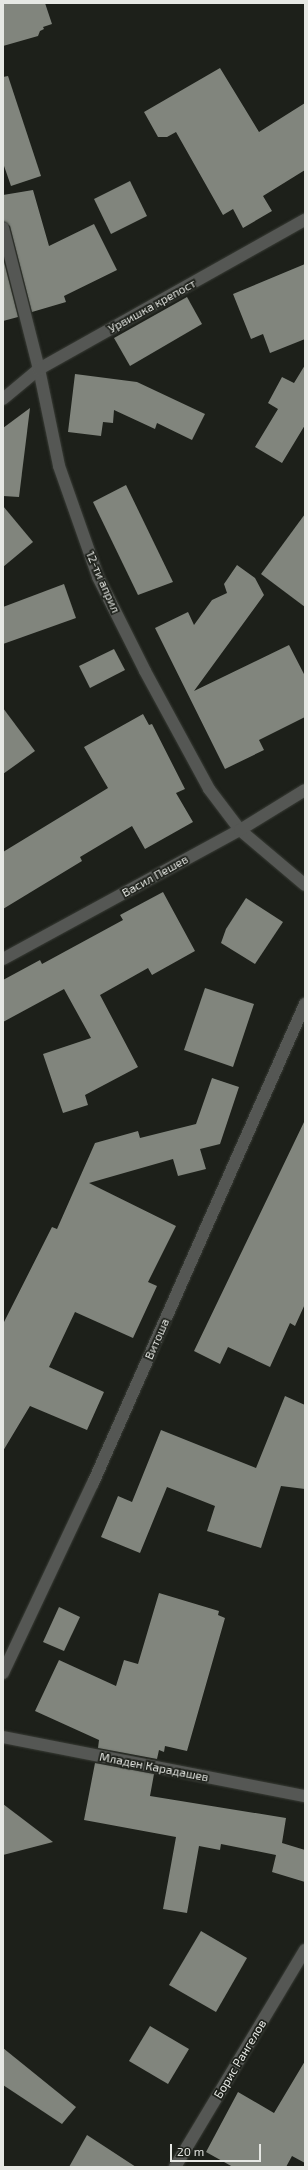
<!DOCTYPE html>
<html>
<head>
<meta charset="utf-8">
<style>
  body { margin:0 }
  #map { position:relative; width:308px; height:2170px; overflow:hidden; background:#1d201a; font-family:"Exo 2",sans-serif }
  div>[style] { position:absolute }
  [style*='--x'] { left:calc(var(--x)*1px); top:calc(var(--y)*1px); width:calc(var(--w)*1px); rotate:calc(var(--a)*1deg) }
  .building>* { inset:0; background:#81857d }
  .roads { filter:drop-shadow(0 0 1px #393c36) drop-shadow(0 0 1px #393c36) }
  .minor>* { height:12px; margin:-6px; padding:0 6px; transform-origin:6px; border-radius:6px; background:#555754 }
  span { translate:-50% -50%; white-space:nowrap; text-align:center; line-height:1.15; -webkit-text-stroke:3.5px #1d201a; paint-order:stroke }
  .street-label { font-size:12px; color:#e6e8e4 }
  .frame { position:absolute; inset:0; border:4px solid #e6e8e4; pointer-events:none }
  .scale { position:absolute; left:170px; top:2144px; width:91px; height:18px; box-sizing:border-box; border:2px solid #e6e8e4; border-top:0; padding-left:5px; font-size:12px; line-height:14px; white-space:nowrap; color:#e6e8e4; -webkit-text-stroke:3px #1d201a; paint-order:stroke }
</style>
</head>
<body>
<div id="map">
  <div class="building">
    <div style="clip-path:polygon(3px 3px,45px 3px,52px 24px,43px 27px,44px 29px,40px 31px,38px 36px,3px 46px)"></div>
    <div style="clip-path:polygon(220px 68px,259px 132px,305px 103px,305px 170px,263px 196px,272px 211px,243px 228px,233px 209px,223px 215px,176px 132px,167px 137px,158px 137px,144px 112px)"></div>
    <div style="clip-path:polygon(8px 76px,41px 176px,11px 186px,3px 163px,3px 77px)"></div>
    <div style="clip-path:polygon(130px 181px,147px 216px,111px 234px,94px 199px)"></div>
    <div style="clip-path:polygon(33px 190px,49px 246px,94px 224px,117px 270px,64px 296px,66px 302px,32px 312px,10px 226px,3px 221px,3px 195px)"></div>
    <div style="clip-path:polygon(3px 258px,18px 317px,3px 321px)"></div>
    <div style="clip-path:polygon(305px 264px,305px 339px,270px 353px,263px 334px,251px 339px,233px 294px)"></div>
    <div style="clip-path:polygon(187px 297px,202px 324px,130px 366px,114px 338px)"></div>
    <div style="clip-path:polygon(305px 365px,305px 425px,282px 463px,255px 447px,278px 409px,268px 403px,282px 377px,294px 383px)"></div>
    <div style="clip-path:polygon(75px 374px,137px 382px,205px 414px,192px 440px,157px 423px,155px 429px,114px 410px,113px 423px,103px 422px,101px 436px,68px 432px)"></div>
    <div style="clip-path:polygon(30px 408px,19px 497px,3px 496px,3px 428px)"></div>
    <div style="clip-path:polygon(126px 485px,173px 582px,138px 595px,93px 502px)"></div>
    <div style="clip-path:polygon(3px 506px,33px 542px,3px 567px)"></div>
    <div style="clip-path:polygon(305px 514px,305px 607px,261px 574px)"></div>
    <div style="clip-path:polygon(237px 565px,255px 578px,264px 595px,194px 691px,289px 645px,305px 676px,305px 717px,259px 740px,264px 750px,225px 769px,155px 628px,188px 612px,194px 625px,212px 600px,227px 593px,224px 584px)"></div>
    <div style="clip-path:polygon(64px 584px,76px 618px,3px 644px,3px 607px)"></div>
    <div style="clip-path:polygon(114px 649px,125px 670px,90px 688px,79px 666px)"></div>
    <div style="clip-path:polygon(3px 708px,35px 751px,3px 774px)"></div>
    <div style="clip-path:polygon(143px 714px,149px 725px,152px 724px,185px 789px,176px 793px,193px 822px,145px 849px,132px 826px,80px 857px,82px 861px,3px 909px,3px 852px,108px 788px,84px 747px)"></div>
    <div style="clip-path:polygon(163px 892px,195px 951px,152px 975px,148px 968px,100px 995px,138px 1067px,85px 1095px,88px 1105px,63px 1113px,43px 1054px,91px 1038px,64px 989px,3px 1022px,3px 980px,40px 960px,42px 964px,123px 920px,120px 915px)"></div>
    <div style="clip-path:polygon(246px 898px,283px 922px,255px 964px,221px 943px,226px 929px)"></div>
    <div style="clip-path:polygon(205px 988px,254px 1004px,233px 1067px,184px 1050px)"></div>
    <div style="clip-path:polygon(212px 1078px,239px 1087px,220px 1144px,200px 1149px,206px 1169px,178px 1176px,173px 1159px,89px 1183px,176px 1226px,148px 1282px,157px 1286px,133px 1338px,75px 1312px,49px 1367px,104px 1392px,87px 1430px,30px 1406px,3px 1451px,3px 1324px,52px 1227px,57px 1229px,95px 1143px,138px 1131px,140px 1138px,196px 1124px)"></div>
    <div style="clip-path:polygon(305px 1120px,305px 1304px,295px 1326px,290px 1323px,270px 1367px,228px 1347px,220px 1364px,194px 1351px)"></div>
    <div style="clip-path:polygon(285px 1396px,305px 1405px,305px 1489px,281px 1486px,261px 1548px,207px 1531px,215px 1506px,167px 1487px,140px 1553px,101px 1537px,118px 1496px,132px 1502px,161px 1430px,256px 1468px)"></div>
    <div style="clip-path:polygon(159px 1593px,219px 1611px,218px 1615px,225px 1618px,187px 1751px,165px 1746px,164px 1752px,159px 1750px,157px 1759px,98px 1748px,99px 1740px,35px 1711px,59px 1660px,116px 1686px,124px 1660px,138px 1664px)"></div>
    <div style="clip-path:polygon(59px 1607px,80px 1617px,64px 1651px,43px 1642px)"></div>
    <div style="clip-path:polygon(95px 1763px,154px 1774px,150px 1796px,286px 1818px,282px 1843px,305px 1850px,305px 1882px,272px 1872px,276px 1855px,221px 1844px,220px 1850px,199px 1846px,187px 1913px,163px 1909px,176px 1837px,84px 1820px)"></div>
    <div style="clip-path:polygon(3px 1804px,53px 1842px,3px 1855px)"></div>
    <div style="clip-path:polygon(201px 1931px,247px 1958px,216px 2012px,169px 1985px)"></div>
    <div style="clip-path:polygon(150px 2026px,189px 2049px,168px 2084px,129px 2061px)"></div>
    <div style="clip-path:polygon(3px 2048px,76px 2107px,62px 2124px,3px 2085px)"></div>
    <div style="clip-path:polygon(305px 2061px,305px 2163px,292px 2156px,286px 2167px,233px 2167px,206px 2152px,238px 2092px,274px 2113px)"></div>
    <div style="clip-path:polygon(87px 2135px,136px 2167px,69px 2167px)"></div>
  </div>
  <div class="roads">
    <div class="minor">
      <div style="--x:3;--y:228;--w:146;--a:75.7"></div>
      <div style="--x:39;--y:369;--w:99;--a:78.3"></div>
      <div style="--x:59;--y:466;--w:118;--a:70.6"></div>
      <div style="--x:98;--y:577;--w:105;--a:63.4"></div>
      <div style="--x:145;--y:671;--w:134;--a:61.5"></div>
      <div style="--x:209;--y:789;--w:51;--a:52.9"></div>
      <div style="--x:240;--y:830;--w:85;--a:40.2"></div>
      <div style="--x:3;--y:399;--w:47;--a:-39.8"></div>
      <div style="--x:39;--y:369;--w:305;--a:-29.3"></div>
      <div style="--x:3;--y:959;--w:270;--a:-28.6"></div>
      <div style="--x:240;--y:830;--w:76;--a:-31.6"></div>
      <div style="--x:3;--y:1673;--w:210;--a:-64.7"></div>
      <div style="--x:93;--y:1483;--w:524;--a:-66.13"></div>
      <div style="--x:3;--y:1737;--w:308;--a:11.1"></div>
      <div style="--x:175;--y:2167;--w:253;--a:-59.1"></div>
    </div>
  </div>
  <div class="street-label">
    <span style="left:152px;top:306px;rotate:-29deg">Урвишка крепост</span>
    <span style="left:103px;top:582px;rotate:66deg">12-ти април</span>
    <span style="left:155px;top:876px;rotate:-29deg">Васил Пешев</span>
    <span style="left:157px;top:1339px;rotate:-66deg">Витоша</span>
    <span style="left:154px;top:1767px;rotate:11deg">Младен Карадашев</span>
    <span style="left:240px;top:2059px;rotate:-59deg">Борис Рангелов</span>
  </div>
  <div class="frame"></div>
  <div class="scale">20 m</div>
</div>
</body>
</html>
